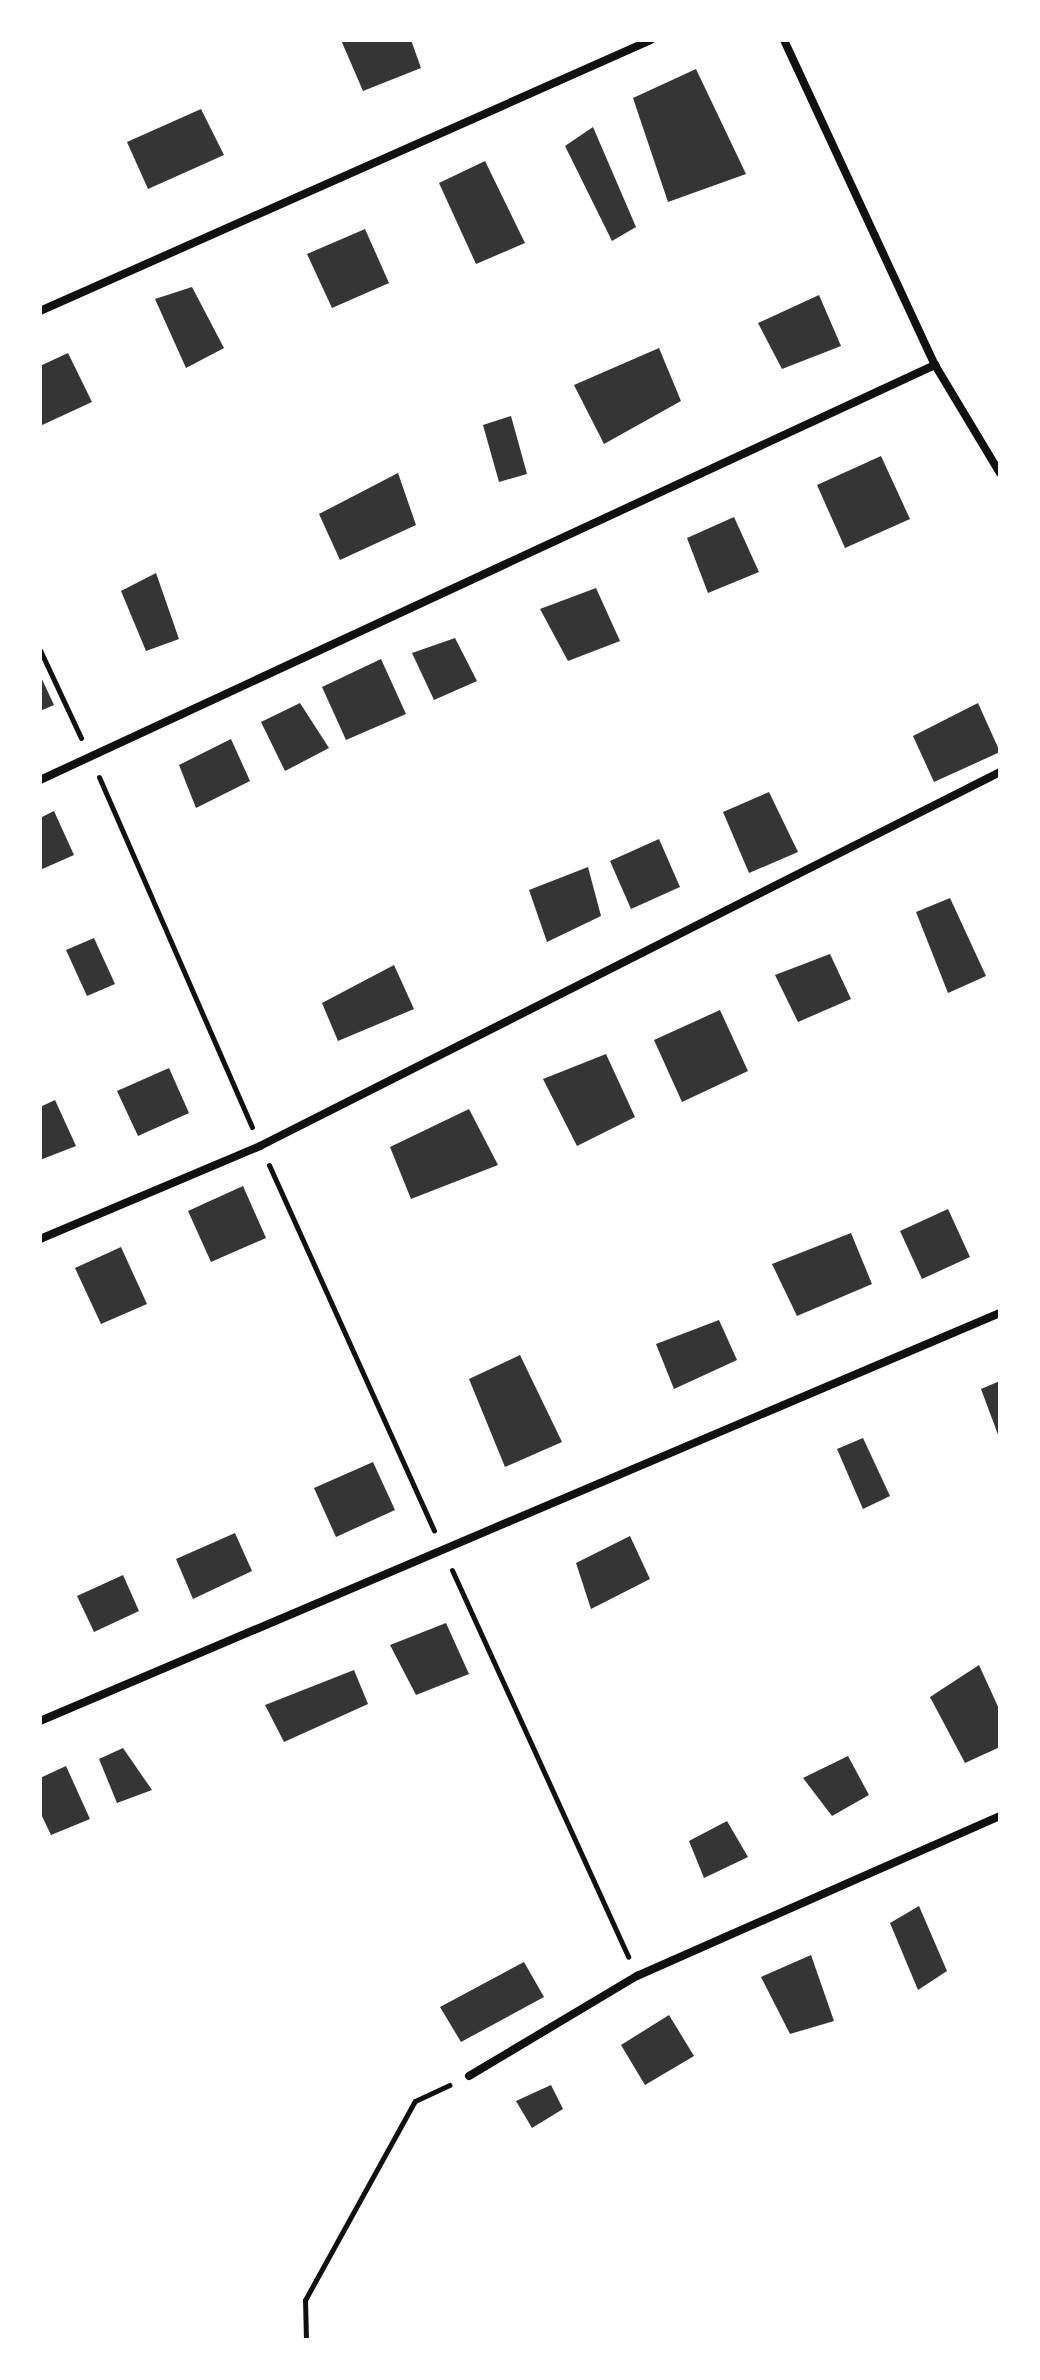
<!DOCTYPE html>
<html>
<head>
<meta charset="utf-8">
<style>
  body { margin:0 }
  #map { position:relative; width:1040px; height:2380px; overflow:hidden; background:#fff; font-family:"PT Sans Narrow",sans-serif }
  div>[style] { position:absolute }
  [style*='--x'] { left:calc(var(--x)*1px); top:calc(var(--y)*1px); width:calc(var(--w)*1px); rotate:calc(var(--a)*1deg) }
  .building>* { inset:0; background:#353535 }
  .path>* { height:5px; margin:-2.5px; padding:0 2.5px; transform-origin:2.5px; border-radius:2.5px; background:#111 }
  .minor>* { height:8px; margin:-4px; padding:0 4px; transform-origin:4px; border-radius:4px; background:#111 }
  span { translate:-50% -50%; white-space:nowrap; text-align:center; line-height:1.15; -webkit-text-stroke:8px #fff; paint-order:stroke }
  .frame { position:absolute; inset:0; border:42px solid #fff; pointer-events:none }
</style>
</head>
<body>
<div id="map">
  <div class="building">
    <div style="clip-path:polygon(341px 40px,411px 40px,421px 68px,363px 91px)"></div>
    <div style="clip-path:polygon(696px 69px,746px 174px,668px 202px,633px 98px)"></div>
    <div style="clip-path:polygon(201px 109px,224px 155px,148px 189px,127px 142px)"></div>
    <div style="clip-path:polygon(593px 127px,636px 227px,612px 241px,565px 146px)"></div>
    <div style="clip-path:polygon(485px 161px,525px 243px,476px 264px,439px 183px)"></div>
    <div style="clip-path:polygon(365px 229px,389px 283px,332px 308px,307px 254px)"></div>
    <div style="clip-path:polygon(192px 287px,224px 348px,186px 368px,155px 299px)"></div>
    <div style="clip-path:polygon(819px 295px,841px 346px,782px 369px,758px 323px)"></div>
    <div style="clip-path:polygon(659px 348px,681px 401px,604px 444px,574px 385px)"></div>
    <div style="clip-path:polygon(68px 353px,92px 402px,40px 426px,40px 366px)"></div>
    <div style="clip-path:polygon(511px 416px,527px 474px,499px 482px,483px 425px)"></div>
    <div style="clip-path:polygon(881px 456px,910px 519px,845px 548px,817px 485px)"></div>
    <div style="clip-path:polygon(398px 473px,416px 525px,340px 560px,319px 514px)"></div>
    <div style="clip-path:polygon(734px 517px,759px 572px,708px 593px,687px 538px)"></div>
    <div style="clip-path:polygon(156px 573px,179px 639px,146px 651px,121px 591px)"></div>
    <div style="clip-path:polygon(596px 588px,620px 641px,568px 661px,540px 609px)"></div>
    <div style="clip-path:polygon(455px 638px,477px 681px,434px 700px,412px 653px)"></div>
    <div style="clip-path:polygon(381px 659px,406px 714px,346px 740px,322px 687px)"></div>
    <div style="clip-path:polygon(40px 675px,54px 705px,40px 711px)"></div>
    <div style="clip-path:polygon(300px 703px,329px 748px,285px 771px,261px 722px)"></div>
    <div style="clip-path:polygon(978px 703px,1000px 752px,934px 782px,913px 736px)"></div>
    <div style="clip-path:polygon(231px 739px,250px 781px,196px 808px,179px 765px)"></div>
    <div style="clip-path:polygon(769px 792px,798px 852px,749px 873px,723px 812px)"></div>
    <div style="clip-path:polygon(54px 811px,74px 855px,40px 870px,40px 818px)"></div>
    <div style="clip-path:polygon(659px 839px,680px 887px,631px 909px,610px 861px)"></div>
    <div style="clip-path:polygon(588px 867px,601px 916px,547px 942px,529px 890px)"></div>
    <div style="clip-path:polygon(950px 898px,986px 976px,948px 993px,916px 912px)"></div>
    <div style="clip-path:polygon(94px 938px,115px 984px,87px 996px,66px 950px)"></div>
    <div style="clip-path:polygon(830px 954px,851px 999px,798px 1022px,775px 975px)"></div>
    <div style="clip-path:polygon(394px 965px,414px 1009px,338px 1041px,322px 1003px)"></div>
    <div style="clip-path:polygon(720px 1010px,748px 1071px,682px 1102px,654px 1040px)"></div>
    <div style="clip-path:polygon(606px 1054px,635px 1117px,577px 1146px,543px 1079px)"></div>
    <div style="clip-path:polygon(169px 1068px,189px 1113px,138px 1136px,117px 1091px)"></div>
    <div style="clip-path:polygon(55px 1100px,76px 1146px,40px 1160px,40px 1107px)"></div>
    <div style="clip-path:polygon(469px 1109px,498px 1165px,411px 1199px,390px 1147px)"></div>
    <div style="clip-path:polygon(243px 1186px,266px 1238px,211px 1262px,188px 1211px)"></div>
    <div style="clip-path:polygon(948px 1209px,970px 1257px,922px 1279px,900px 1231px)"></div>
    <div style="clip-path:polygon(851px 1233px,872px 1284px,797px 1316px,772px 1264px)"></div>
    <div style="clip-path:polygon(121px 1247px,147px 1304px,101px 1324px,75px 1268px)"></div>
    <div style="clip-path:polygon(719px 1320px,737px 1360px,674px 1389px,656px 1344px)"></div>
    <div style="clip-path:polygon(520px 1355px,562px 1442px,505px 1467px,469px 1379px)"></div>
    <div style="clip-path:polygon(1000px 1381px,1000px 1440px,981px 1389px)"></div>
    <div style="clip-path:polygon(863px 1438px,890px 1496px,863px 1509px,837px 1449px)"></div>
    <div style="clip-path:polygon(373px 1462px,395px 1510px,336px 1537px,314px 1488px)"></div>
    <div style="clip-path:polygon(235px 1533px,252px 1571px,193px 1599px,176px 1559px)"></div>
    <div style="clip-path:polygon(630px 1536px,650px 1579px,591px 1609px,576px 1563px)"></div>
    <div style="clip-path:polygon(123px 1575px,139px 1611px,94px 1632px,77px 1596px)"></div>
    <div style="clip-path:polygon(446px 1623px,469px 1674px,416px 1695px,390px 1645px)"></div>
    <div style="clip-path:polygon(979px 1665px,1000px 1711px,1000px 1747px,965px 1763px,930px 1697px)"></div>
    <div style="clip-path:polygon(354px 1670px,368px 1704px,284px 1742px,265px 1705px)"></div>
    <div style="clip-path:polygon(123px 1748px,152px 1790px,117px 1803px,99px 1759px)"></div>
    <div style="clip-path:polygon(848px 1756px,869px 1795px,832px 1816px,803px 1778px)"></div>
    <div style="clip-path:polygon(66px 1766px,90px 1819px,51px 1835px,40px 1812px,40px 1778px)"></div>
    <div style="clip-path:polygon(727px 1821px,748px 1857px,704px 1878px,689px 1841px)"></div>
    <div style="clip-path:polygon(919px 1906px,947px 1971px,918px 1990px,890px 1923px)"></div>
    <div style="clip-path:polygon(811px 1955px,834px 2021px,790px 2034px,761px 1977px)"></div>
    <div style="clip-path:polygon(524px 1962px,544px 1997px,461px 2042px,440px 2007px)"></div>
    <div style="clip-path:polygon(669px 2015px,694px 2056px,645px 2085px,621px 2045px)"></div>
    <div style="clip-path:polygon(551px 2085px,563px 2109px,532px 2128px,516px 2101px)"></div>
  </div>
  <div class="path">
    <div style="--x:40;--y:650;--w:97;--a:65"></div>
    <div style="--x:99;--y:777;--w:382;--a:66.4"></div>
    <div style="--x:269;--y:1165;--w:401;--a:65.7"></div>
    <div style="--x:452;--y:1570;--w:425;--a:65.5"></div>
    <div style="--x:306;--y:2340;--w:40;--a:-91.4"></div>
    <div style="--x:305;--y:2300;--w:227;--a:-61.1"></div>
    <div style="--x:415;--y:2101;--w:38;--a:-25"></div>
  </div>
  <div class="minor">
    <div style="--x:784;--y:40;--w:358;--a:65.1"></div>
    <div style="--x:935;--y:365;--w:126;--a:59"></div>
    <div style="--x:40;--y:311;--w:668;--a:-23.92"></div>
    <div style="--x:40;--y:780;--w:987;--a:-24.88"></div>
    <div style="--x:40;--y:1239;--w:239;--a:-22.9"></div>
    <div style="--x:260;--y:1146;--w:829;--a:-26.81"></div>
    <div style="--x:40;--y:1721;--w:1043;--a:-23.03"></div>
    <div style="--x:469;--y:2076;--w:196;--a:-30.8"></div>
    <div style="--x:637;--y:1976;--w:397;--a:-23.8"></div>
  </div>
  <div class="frame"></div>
</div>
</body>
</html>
